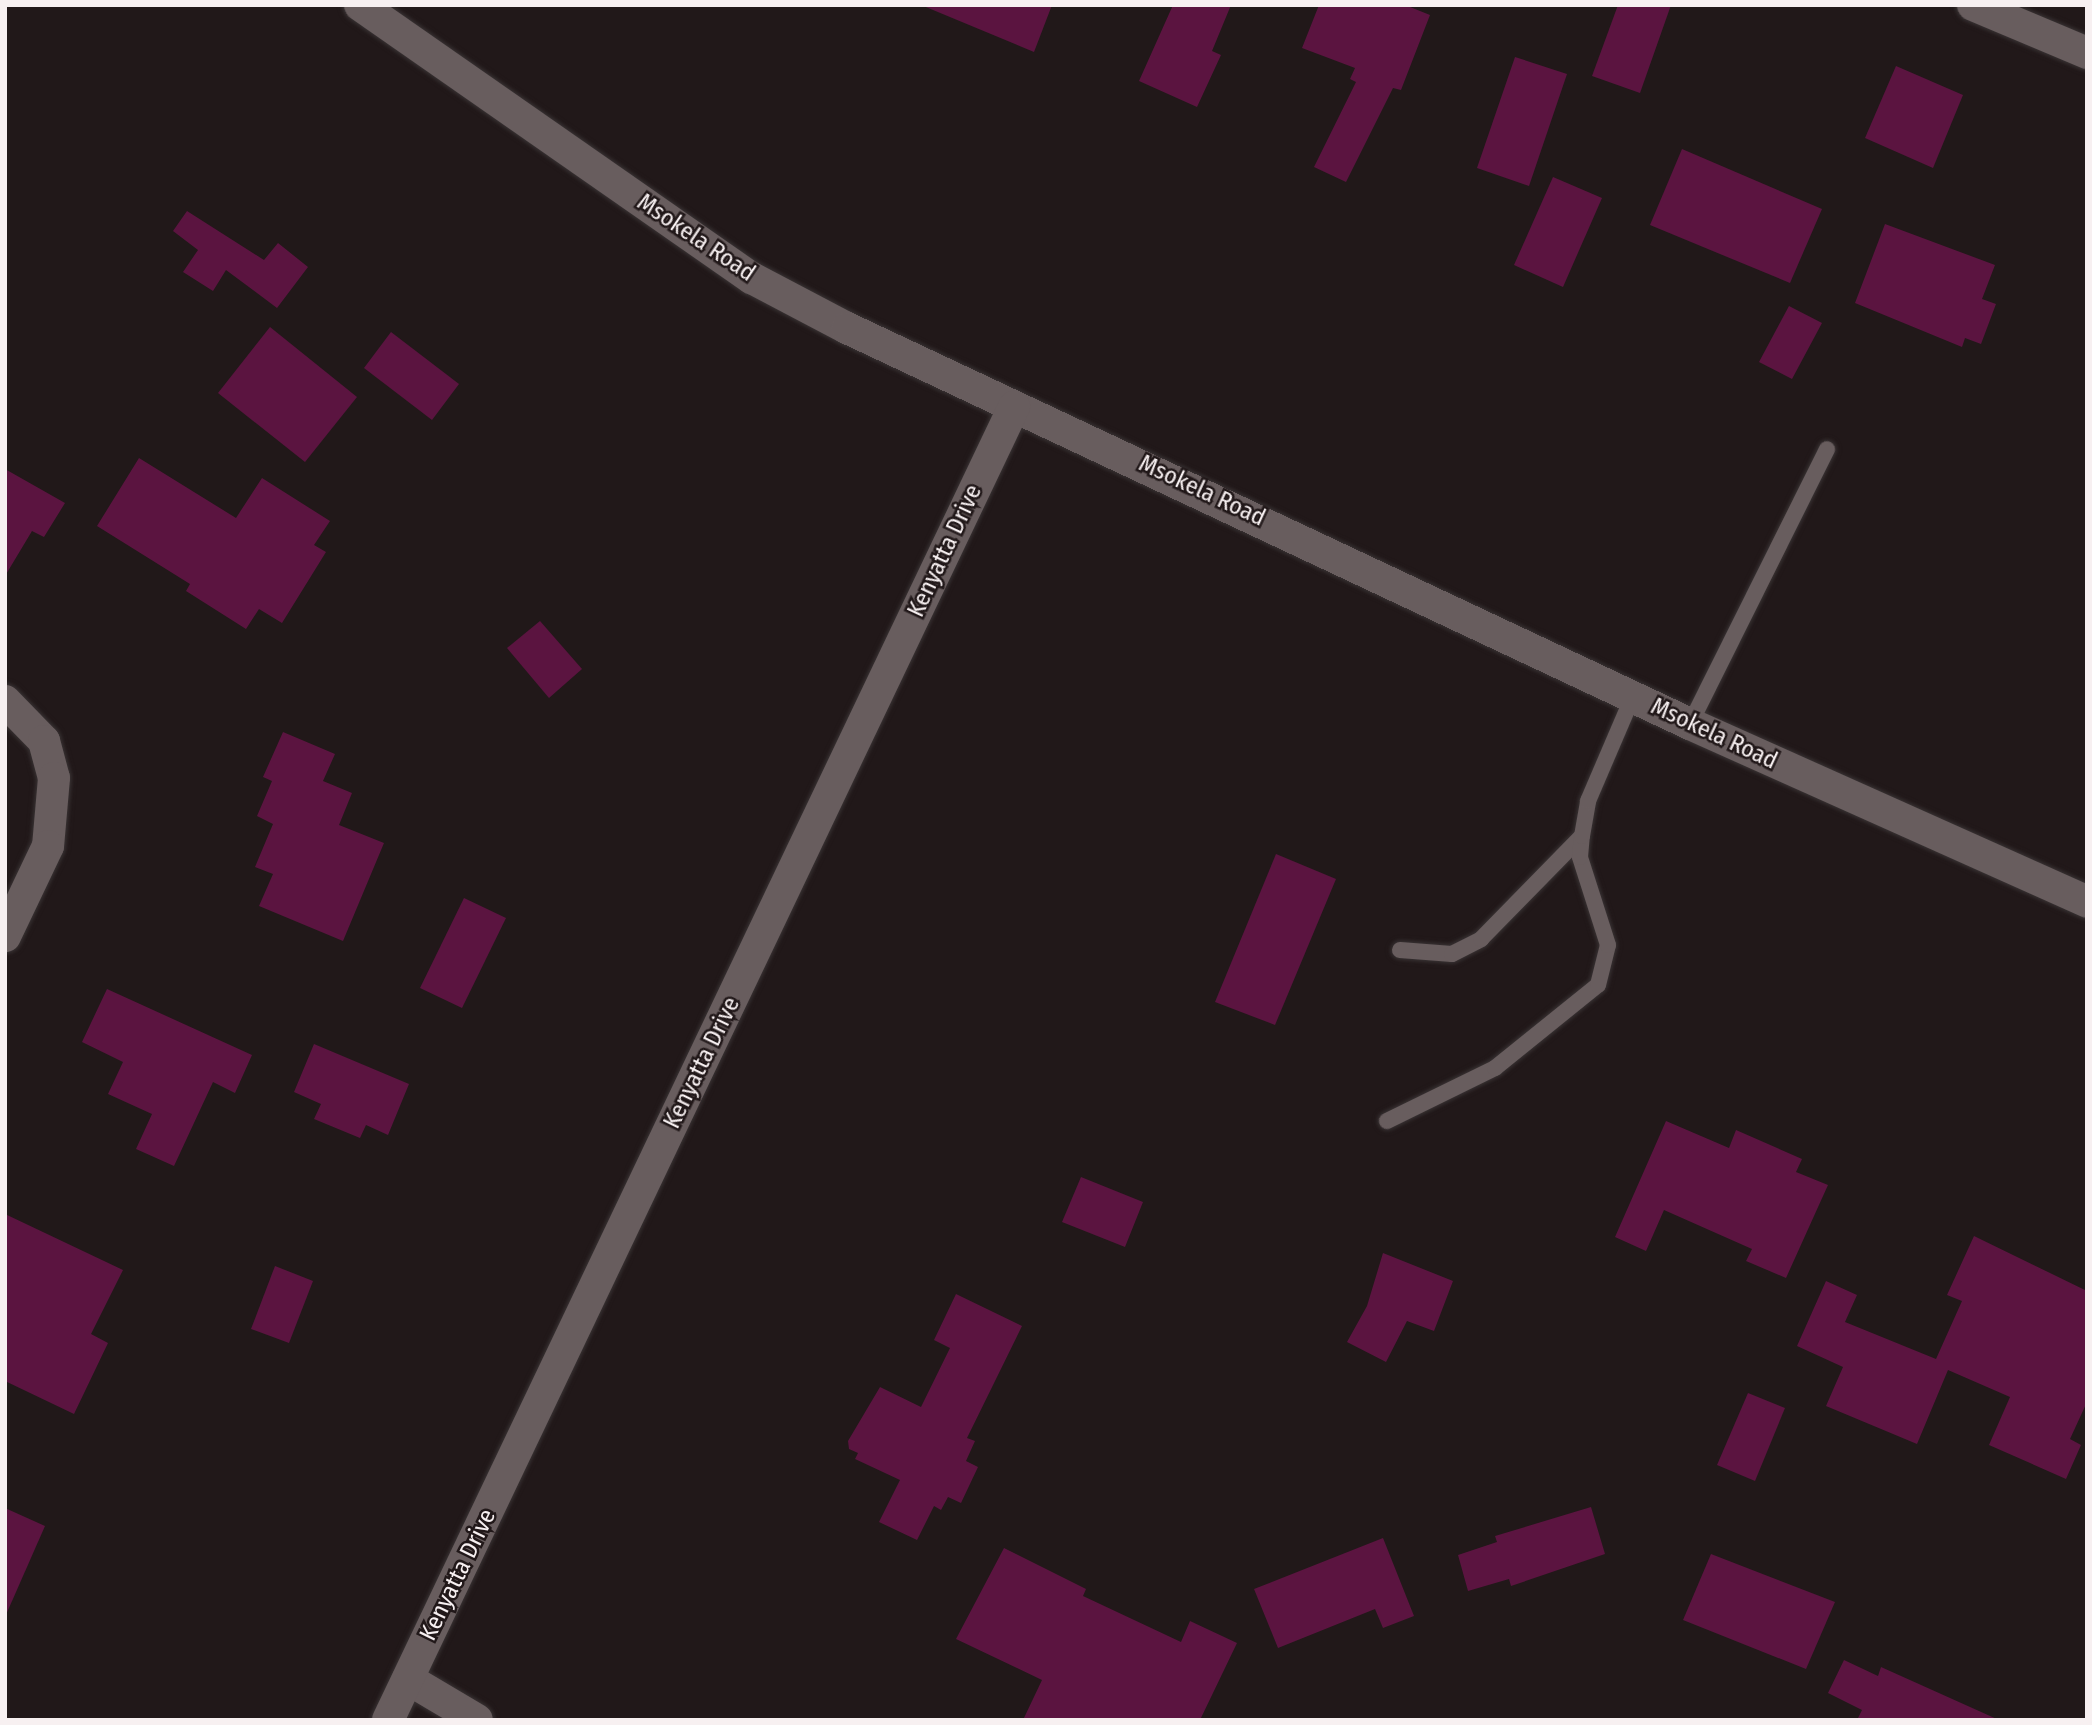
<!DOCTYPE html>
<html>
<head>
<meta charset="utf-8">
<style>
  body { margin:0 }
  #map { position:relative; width:2092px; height:1725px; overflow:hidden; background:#211819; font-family:"Fira Sans Condensed",sans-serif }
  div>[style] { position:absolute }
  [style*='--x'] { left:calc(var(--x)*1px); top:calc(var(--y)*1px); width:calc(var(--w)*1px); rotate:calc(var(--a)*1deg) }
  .building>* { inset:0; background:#5b1440 }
  .roads { filter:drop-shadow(0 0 2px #393334) drop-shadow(0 0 2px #393334) }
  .lane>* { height:16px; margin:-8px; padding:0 8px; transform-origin:8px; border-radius:8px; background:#685d5e }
  .street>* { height:32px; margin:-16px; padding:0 16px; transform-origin:16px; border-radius:16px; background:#685d5e }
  span { translate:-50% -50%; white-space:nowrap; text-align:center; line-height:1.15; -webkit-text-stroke:5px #211819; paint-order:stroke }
  .street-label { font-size:24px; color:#f7f0f1 }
  .frame { position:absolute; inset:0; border:7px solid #f7f0f1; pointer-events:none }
</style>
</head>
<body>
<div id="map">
  <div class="building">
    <div style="clip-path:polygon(921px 5px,1052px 5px,1034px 52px)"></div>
    <div style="clip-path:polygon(1173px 5px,1231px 5px,1212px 51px,1221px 55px,1197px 107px,1139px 81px)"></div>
    <div style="clip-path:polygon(1319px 5px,1405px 5px,1430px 15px,1401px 90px,1393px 88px,1346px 182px,1314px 167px,1356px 82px,1350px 79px,1355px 68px,1302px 48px)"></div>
    <div style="clip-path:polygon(1618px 5px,1671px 5px,1640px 93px,1592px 76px)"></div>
    <div style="clip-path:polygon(1515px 57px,1567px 74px,1529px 186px,1477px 168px)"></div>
    <div style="clip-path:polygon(1896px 66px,1963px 95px,1933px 168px,1865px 138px)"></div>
    <div style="clip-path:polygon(1682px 149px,1822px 209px,1790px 283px,1650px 225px)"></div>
    <div style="clip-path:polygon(1553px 177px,1602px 198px,1563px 287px,1514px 265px)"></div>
    <div style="clip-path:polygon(187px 211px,264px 260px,278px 243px,308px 267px,277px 308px,226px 270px,213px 291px,183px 272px,198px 250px,173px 231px)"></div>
    <div style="clip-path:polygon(1885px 224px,1995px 265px,1982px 299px,1996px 304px,1981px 344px,1965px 338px,1962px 347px,1855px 303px)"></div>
    <div style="clip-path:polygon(1789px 306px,1822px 323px,1792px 379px,1759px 362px)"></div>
    <div style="clip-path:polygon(270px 327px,357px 397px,305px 462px,218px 393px)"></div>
    <div style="clip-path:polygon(391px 332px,459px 384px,432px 420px,364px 368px)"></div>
    <div style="clip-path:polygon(139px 458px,236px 518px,262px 478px,330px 521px,314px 545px,326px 552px,282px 623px,259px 609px,246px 629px,186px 591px,190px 584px,97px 526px)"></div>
    <div style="clip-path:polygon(5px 469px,65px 503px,44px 537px,32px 531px,5px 576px)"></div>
    <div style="clip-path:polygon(540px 621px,582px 669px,549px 698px,507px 648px)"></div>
    <div style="clip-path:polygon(283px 732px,335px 754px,323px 781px,352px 793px,339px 825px,384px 843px,343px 941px,259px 906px,273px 874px,255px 867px,273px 824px,257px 816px,272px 781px,263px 777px)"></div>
    <div style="clip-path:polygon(1276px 854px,1336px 879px,1275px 1025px,1215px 1002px)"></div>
    <div style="clip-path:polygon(464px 898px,506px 918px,462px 1008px,420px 988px)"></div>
    <div style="clip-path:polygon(107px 989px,252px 1055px,235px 1093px,213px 1082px,174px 1166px,136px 1149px,152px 1114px,108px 1094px,123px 1062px,82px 1042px)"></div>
    <div style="clip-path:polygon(314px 1044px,409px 1084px,388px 1135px,366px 1125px,360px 1138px,314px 1119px,321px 1104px,294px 1092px)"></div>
    <div style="clip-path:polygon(1666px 1121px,1729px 1148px,1736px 1130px,1802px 1159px,1796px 1172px,1828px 1185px,1786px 1278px,1746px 1261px,1752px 1249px,1664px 1210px,1646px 1251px,1615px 1237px)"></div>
    <div style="clip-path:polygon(1081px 1177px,1143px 1202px,1125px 1247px,1062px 1222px)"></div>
    <div style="clip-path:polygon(5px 1214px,123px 1270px,91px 1334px,108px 1343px,74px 1414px,5px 1381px)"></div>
    <div style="clip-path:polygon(1974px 1236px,2087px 1291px,2087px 1402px,2070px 1439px,2081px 1445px,2066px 1479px,1989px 1445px,2010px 1397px,1948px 1370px,1917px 1444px,1826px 1406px,1843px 1367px,1797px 1346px,1826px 1281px,1857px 1295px,1845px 1322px,1936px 1359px,1962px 1301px,1947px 1295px)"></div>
    <div style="clip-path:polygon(1383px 1253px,1453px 1281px,1434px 1331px,1407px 1321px,1386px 1362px,1347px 1342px,1367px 1306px)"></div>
    <div style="clip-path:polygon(275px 1266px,313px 1281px,289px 1343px,251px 1329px)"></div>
    <div style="clip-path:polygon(956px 1294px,1022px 1326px,967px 1438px,975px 1441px,966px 1461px,978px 1467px,961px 1503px,948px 1497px,941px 1510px,934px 1506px,917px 1540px,879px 1522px,900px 1480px,855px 1459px,858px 1453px,849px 1449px,848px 1441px,880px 1387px,921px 1407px,950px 1348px,934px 1340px)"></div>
    <div style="clip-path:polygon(1748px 1393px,1785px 1408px,1755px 1481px,1717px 1465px)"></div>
    <div style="clip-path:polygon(1591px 1507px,1605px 1554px,1511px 1586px,1509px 1579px,1468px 1591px,1458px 1555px,1497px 1542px,1495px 1536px)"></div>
    <div style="clip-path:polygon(5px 1508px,45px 1526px,5px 1617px)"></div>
    <div style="clip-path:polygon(1383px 1538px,1414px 1616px,1383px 1628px,1375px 1609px,1278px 1648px,1254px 1589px)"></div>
    <div style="clip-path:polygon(1004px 1548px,1086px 1589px,1083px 1596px,1181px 1642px,1190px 1621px,1237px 1643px,1200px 1720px,1023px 1720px,1042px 1680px,956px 1639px)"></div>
    <div style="clip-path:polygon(1711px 1554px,1835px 1602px,1806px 1669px,1683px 1620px)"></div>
    <div style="clip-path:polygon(1844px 1660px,1878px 1676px,1881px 1667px,1999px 1720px,1857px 1720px,1862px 1710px,1828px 1693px)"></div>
  </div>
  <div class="roads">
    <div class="lane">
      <div style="--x:1690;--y:724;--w:307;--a:-63.5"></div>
      <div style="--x:1400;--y:950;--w:52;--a:4.4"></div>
      <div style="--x:1452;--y:954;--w:33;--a:-27"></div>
      <div style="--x:1481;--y:939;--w:144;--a:-45.6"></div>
      <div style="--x:1387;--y:1121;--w:120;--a:-26.1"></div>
      <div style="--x:1495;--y:1068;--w:132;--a:-38.9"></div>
      <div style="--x:1598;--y:985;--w:41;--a:-76"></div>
      <div style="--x:1608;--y:945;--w:92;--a:-107.7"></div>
      <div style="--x:1580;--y:857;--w:21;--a:-85"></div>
      <div style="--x:1582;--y:836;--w:36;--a:-80"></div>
      <div style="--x:1588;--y:801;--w:114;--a:-66.8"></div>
    </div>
    <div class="street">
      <div style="--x:360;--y:5;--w:478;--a:34.9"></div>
      <div style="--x:752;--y:278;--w:107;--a:27.8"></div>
      <div style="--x:847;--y:328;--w:931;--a:25.16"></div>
      <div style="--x:1690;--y:724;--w:435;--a:24.1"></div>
      <div style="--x:1973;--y:5;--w:124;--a:22.8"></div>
      <div style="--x:5;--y:701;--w:56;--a:45.7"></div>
      <div style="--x:44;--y:741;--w:38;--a:75"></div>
      <div style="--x:54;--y:778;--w:68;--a:95"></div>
      <div style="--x:48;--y:846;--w:100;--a:115.5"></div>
      <div style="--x:408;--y:1679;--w:80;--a:30.7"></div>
      <div style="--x:388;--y:1720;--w:1455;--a:-64.51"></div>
    </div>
  </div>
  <div class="street-label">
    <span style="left:696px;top:238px;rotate:34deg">Msokela Road</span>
    <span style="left:1202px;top:491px;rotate:25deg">Msokela Road</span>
    <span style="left:945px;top:551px;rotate:-65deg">Kenyatta Drive</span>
    <span style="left:1714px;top:734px;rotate:25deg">Msokela Road</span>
    <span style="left:702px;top:1063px;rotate:-64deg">Kenyatta Drive</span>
    <span style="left:458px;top:1575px;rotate:-64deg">Kenyatta Drive</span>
  </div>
  <div class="frame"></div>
</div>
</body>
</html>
